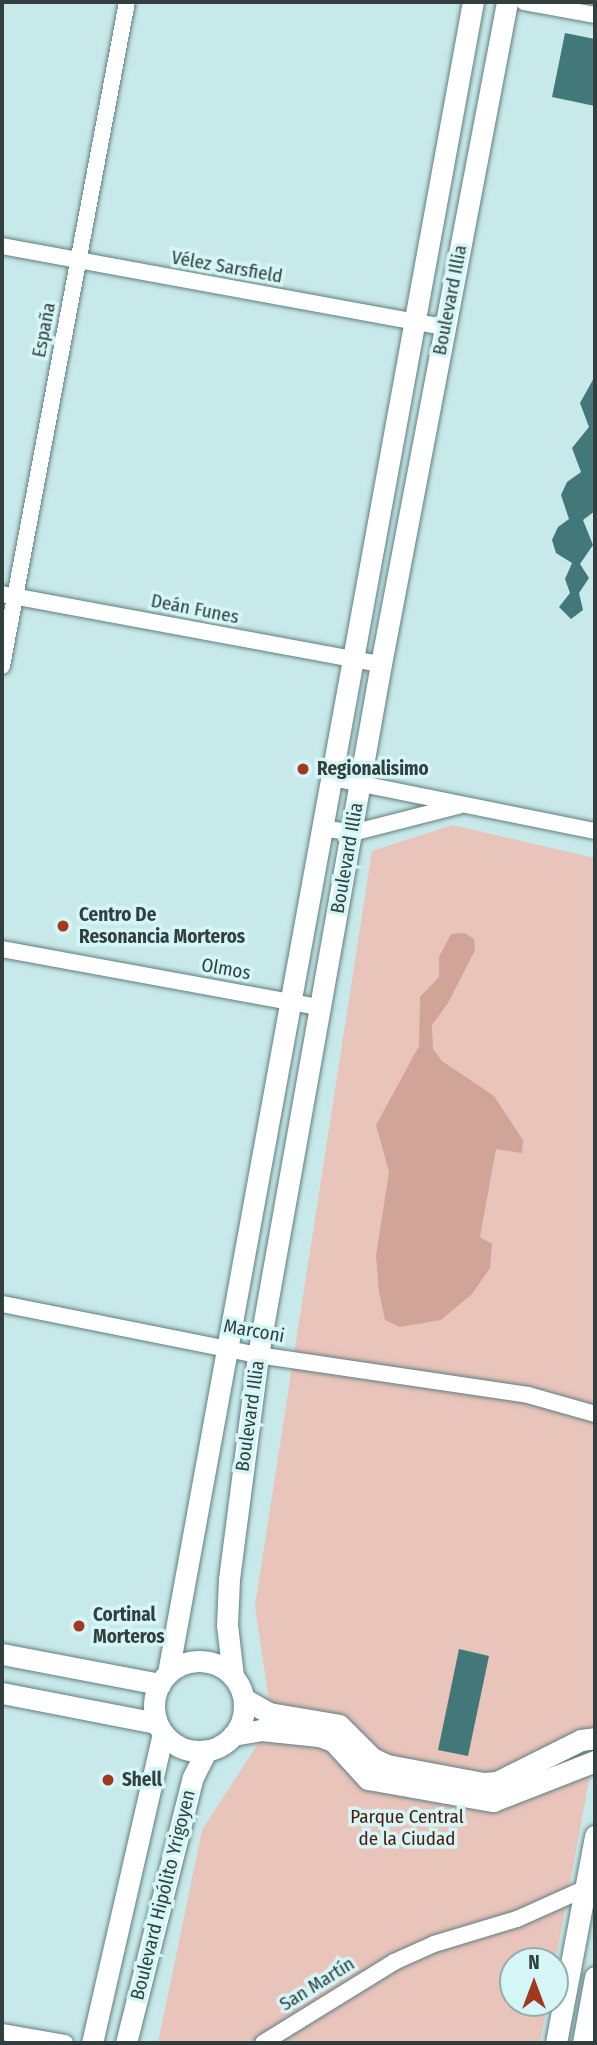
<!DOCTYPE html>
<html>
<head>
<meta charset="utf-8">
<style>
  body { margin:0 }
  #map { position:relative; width:597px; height:2045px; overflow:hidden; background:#c8e9e9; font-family:"Fira Sans Condensed",sans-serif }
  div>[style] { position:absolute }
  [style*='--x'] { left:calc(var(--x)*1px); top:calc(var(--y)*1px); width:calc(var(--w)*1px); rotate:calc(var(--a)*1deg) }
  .green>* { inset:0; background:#e9c4ba }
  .water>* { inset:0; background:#d1a498 }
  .building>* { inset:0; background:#43787a }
  .roads { filter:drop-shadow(0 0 2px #617f80) drop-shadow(0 0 2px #617f80) }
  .minor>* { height:16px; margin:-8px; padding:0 8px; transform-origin:8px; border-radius:8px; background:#fff }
  .tertiary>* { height:21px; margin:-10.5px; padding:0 10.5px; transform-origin:10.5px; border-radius:10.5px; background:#fff }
  .tertiary>.ring { margin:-10.5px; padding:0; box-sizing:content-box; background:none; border:21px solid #fff; border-radius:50% }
  .dots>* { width:19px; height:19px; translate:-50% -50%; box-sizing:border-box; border:4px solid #d5f6f7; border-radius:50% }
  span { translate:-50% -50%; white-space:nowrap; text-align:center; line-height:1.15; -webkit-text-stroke:7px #d5f6f7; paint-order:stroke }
  .street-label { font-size:19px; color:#323f3f }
  .poi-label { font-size:19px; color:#323f3f; font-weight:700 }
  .left { translate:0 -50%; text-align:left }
  .park-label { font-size:19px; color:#50180b }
  .frame { position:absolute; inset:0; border:4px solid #323f3f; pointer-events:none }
  .north { position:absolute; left:499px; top:1947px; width:70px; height:70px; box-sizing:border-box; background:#d5f6f7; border:2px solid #94adad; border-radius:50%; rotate:0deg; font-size:19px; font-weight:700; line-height:28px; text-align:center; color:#323f3f }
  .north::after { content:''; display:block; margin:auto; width:24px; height:32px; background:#a1381f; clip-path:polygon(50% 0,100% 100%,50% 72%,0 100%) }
</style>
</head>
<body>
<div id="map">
  <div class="green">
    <div style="clip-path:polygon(452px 825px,595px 858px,595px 1748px,555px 1964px,513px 1961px,513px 2003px,548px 2003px,540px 2043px,158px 2043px,202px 1830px,272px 1722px,255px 1606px,372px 851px)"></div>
  </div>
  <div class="water">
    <div style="clip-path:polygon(465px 933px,474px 939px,475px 950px,448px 1003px,432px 1025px,433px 1049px,442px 1061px,494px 1096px,523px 1140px,522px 1153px,496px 1149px,480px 1237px,492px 1244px,490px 1268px,472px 1294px,441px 1320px,400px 1327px,385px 1320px,379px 1292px,376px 1256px,389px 1172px,376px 1125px,419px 1046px,420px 997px,439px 977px,439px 957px,451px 934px)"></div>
  </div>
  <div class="building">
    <div style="clip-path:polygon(565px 33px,595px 39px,595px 106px,552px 97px)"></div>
    <div style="clip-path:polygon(595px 376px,595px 511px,583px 520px,593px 545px,580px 564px,589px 578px,579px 593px,583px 610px,571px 619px,559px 607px,570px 593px,565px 579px,572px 563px,556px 553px,552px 540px,558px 527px,569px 519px,561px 495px,567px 482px,581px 472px,572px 448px,589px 427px,580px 403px)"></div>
    <div style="clip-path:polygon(459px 1649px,489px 1656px,468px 1756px,438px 1750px)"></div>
  </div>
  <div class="roads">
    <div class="minor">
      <div style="--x:524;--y:2;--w:72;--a:10.4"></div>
      <div style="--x:2;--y:246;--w:450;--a:10.4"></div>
      <div style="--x:2;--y:594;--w:385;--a:10.5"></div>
      <div style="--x:2;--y:666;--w:676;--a:-79.34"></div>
      <div style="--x:332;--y:778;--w:268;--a:11.4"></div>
      <div style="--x:322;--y:828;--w:30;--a:9"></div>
      <div style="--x:352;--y:833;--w:109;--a:-14.3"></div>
      <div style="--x:2;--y:949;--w:322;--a:10.4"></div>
      <div style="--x:2;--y:1304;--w:261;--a:11.3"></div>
      <div style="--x:258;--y:1355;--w:273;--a:8.4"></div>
      <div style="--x:528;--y:1395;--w:70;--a:15.8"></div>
      <div style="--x:2;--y:2032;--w:64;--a:9.9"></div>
      <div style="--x:263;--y:2043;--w:154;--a:-31.7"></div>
      <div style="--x:394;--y:1962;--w:44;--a:-24.2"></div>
      <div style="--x:434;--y:1944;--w:87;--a:-16.8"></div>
      <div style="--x:517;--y:1919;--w:83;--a:-24.1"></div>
    </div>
    <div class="tertiary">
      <div style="--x:2;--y:1654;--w:161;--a:10.8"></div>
      <div class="ring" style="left:154px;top:1661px;width:69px;height:69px"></div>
      <div style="--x:168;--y:1673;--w:1699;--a:-79.66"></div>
      <div style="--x:233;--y:1676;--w:51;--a:-96.7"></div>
      <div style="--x:227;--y:1625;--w:46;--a:-87.5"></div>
      <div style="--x:229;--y:1579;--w:226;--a:-82.6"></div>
      <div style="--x:258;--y:1355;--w:702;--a:-79.91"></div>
      <div style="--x:381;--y:664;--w:674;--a:-79.22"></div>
      <div style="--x:2;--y:1693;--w:158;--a:11"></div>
      <div style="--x:244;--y:1699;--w:29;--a:29"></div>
      <div style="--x:269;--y:1713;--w:71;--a:9.7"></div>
      <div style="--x:339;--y:1725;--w:47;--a:45"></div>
      <div style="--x:372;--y:1758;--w:17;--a:25"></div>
      <div style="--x:387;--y:1765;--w:98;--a:10.6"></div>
      <div style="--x:483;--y:1783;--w:14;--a:-4"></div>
      <div style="--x:497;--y:1782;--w:94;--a:-26.6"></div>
      <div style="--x:581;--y:1740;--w:14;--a:-8"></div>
      <div style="--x:233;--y:1735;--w:28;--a:-10"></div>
      <div style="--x:261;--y:1730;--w:58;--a:5.9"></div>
      <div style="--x:319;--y:1736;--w:15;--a:20"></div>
      <div style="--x:333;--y:1741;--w:52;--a:47.4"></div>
      <div style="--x:368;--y:1779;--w:127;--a:10"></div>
      <div style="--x:493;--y:1801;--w:110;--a:-21.4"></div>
      <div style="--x:92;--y:2043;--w:318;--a:-77.1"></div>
      <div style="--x:126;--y:2043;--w:274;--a:-75.9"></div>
      <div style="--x:193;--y:1777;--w:30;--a:-63"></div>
      <div style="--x:556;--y:2043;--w:211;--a:-79.3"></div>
      <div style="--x:583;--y:2043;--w:67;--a:-79.7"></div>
    </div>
  </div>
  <div class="dots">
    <div style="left:303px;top:769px;background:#a1381f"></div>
    <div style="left:63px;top:926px;background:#a1381f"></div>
    <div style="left:79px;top:1626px;background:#a1381f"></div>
    <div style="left:108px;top:1780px;background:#a1381f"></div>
  </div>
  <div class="street-label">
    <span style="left:227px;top:267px;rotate:10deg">Vélez Sarsfield</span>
    <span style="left:450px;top:300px;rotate:-79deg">Boulevard Illia</span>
    <span style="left:44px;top:330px;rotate:-79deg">España</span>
    <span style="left:195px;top:609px;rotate:11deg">Deán Funes</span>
    <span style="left:347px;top:858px;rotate:-80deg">Boulevard Illia</span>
    <span style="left:226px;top:969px;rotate:10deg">Olmos</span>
    <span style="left:254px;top:1331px;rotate:10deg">Marconi</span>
    <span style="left:250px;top:1416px;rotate:-82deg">Boulevard Illia</span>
    <span style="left:163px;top:1895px;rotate:-76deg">Boulevard Hipólito Yrigoyen</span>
    <span style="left:317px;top:1984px;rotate:-32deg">San Martín</span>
  </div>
  <div class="poi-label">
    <span class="left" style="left:317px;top:769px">Regionalisimo</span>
    <span class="left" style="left:79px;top:926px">Centro De<br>Resonancia Morteros</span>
    <span class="left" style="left:93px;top:1626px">Cortinal<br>Morteros</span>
    <span class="left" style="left:122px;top:1780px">Shell</span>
  </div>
  <div class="park-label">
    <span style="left:407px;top:1828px">Parque Central<br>de la Ciudad</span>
  </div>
  <div class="frame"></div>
  <div class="north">N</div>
</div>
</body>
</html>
